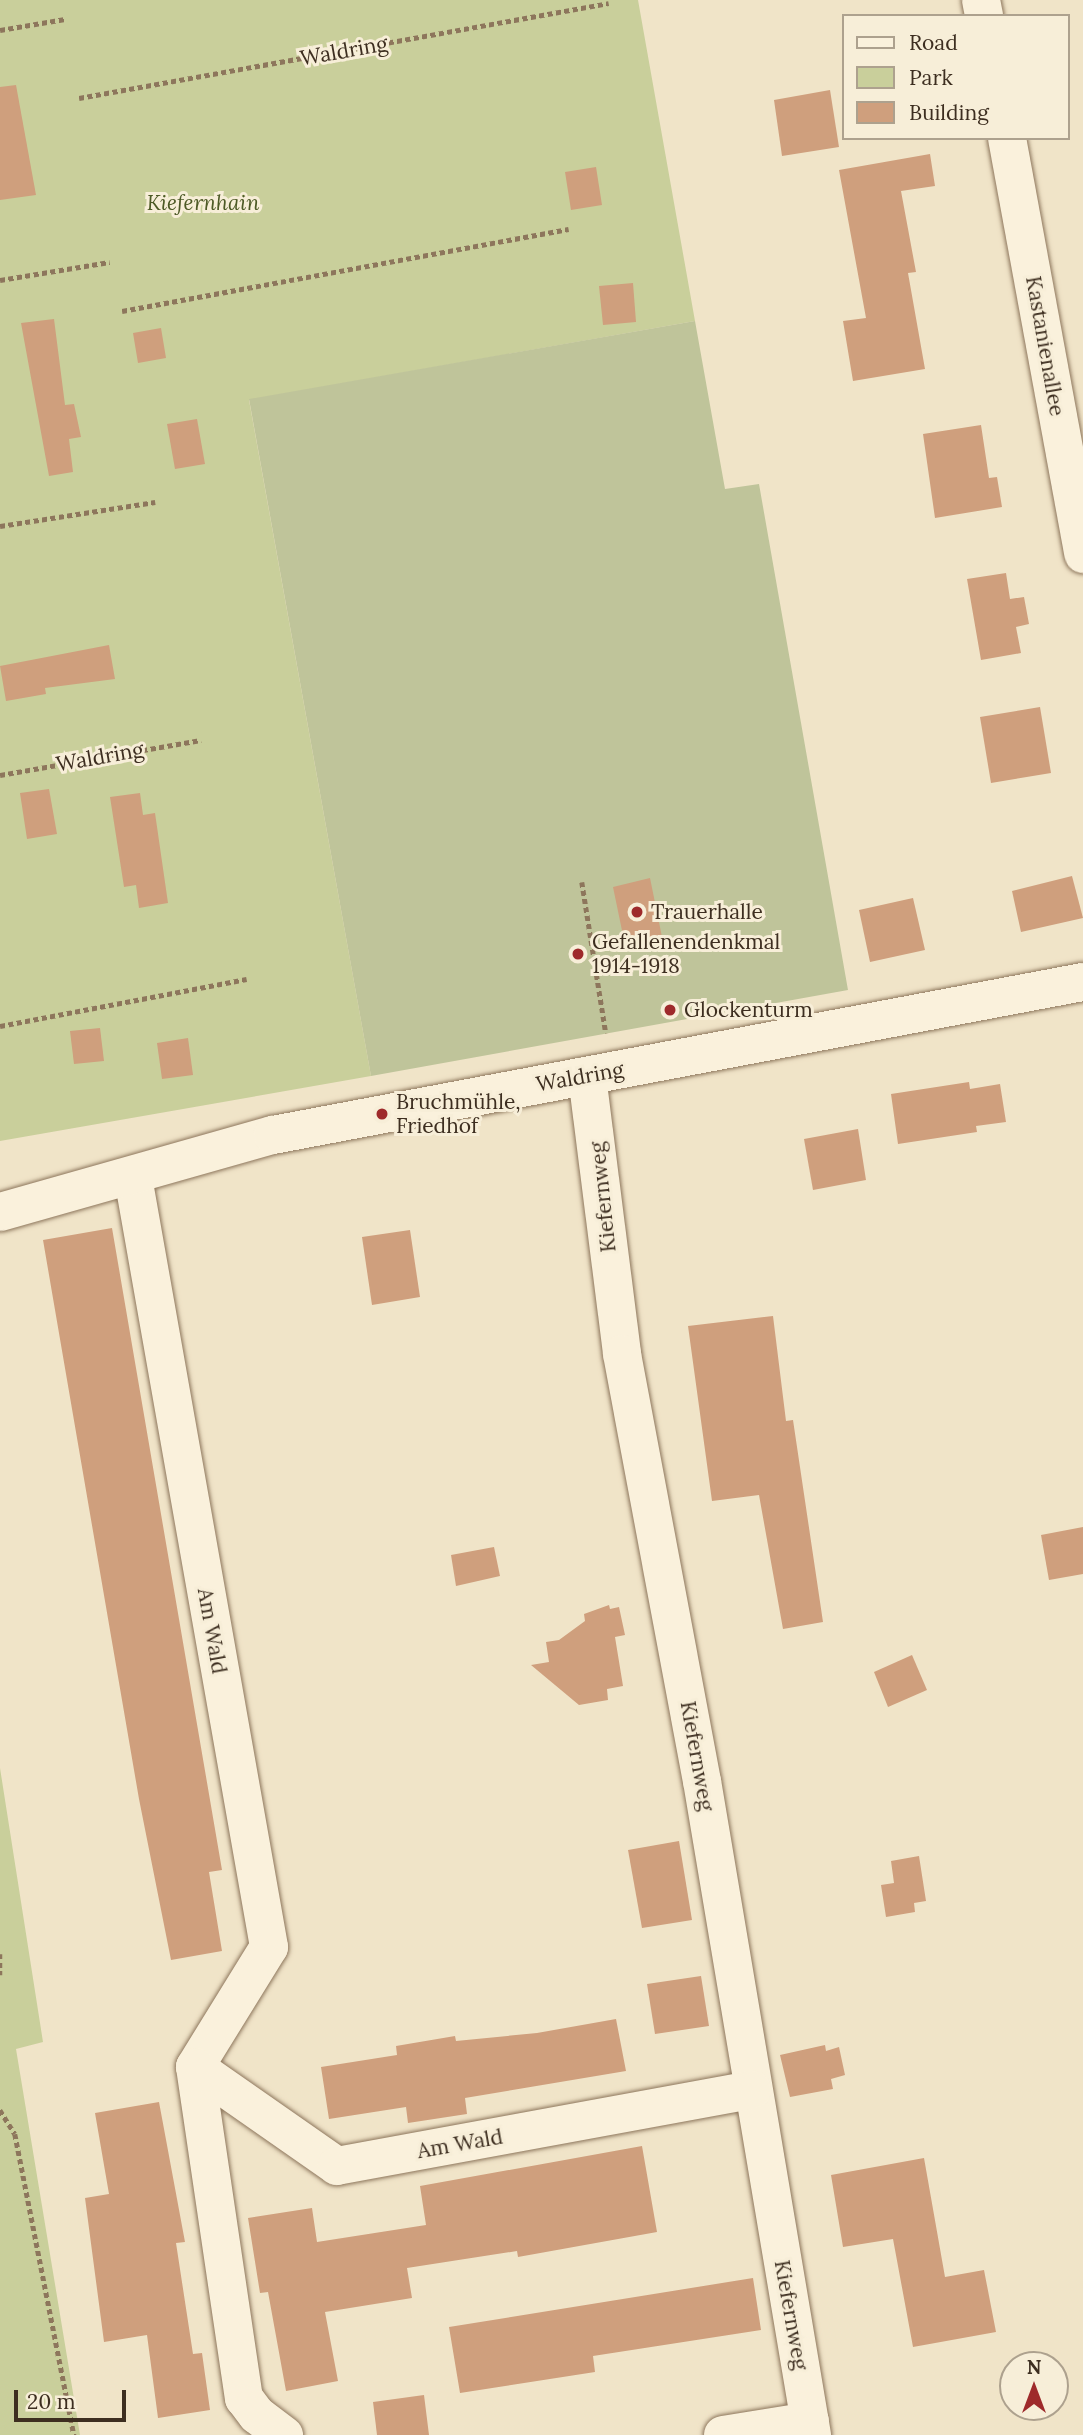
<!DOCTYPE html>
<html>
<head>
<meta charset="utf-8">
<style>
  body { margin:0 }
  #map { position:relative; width:1083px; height:2435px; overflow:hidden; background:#f0e4c8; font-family:Lora,serif }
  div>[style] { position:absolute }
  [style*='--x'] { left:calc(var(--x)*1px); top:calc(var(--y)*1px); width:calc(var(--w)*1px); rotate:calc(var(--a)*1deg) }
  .green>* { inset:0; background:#c9cf9b }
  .cemetery>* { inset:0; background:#bfc49a }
  .building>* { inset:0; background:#cf9f7d }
  .path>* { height:4.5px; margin-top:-2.25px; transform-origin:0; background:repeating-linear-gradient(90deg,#8d765c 0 5px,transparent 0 8.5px) }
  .roads { filter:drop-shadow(0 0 2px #8d765c) drop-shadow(0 0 2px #8d765c) }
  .minor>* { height:38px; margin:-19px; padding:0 19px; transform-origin:19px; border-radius:19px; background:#faf1dc }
  .tertiary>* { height:38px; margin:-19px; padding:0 19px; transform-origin:19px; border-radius:19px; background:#faf1dc }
  .dots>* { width:19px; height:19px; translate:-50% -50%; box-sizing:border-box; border:4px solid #f7eed8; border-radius:50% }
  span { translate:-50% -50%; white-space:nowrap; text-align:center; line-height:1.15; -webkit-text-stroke:6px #f7eed8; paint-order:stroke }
  .street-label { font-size:21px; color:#3d2e20 }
  .park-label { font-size:21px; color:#4d5a26; font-style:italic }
  .poi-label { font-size:21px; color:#3d2e20 }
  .left { translate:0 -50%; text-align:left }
  .legend { position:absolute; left:842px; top:14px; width:228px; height:126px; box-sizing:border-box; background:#f7eed8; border:2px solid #ada18e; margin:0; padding:9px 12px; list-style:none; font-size:21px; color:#3d2e20 }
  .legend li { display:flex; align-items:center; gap:14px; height:35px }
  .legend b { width:35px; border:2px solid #ada18e }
  .north { position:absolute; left:999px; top:2351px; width:70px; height:70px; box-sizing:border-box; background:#f7eed8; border:2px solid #ada18e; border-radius:50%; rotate:0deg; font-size:19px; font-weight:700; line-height:28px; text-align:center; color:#3d2e20 }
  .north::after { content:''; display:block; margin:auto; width:24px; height:32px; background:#9e2a2b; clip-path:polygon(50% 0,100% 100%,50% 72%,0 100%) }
  .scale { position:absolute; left:14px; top:2390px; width:112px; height:32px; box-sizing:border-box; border:4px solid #3d2e20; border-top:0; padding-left:9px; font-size:21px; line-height:24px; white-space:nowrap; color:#3d2e20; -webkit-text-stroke:5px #f7eed8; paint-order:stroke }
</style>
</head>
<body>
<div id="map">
  <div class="green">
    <div style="clip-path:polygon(0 0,638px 0,695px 321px,249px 400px,371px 1076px,0 1141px)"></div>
    <div style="clip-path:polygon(0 1768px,43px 2042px,16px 2049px,80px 2435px,0 2435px)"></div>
  </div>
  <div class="cemetery">
    <div style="clip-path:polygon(695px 321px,725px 489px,759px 484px,848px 990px,371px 1076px,249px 399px)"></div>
  </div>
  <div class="building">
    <div style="clip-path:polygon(16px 85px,36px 195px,0 200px,0 87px)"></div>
    <div style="clip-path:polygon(830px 90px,839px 147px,782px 156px,774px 100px)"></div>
    <div style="clip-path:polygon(930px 154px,935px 186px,901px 191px,916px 272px,908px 273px,925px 369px,853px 381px,843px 321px,866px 318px,839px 170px)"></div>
    <div style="clip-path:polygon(596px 167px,602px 205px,571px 210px,565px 172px)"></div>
    <div style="clip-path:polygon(633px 283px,636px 322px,603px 325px,599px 286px)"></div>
    <div style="clip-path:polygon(54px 319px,65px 405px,74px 404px,81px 437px,69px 439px,73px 472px,49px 476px,21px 323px)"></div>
    <div style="clip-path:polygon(161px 328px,166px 358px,138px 363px,133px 333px)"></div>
    <div style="clip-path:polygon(197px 419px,205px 464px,175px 469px,167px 424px)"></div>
    <div style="clip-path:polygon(981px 425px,989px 478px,997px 477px,1002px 507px,935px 518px,923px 434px)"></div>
    <div style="clip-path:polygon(1006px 573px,1010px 599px,1024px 597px,1029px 624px,1016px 627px,1021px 653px,981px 660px,967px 579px)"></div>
    <div style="clip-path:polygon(109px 645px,115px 679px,45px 688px,46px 694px,6px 701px,0 666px)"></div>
    <div style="clip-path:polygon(1040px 707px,1051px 773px,991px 783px,980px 717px)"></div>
    <div style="clip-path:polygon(49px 789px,57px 834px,27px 839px,20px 793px)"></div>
    <div style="clip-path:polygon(140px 793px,143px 815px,155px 813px,168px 903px,139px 908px,136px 885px,124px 887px,110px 797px)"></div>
    <div style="clip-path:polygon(1072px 876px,1083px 918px,1021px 932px,1012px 891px)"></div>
    <div style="clip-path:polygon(650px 878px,662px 937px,625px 945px,613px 887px)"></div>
    <div style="clip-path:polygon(913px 898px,925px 950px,870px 962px,859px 910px)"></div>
    <div style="clip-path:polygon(100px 1028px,104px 1061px,74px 1064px,70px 1031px)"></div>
    <div style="clip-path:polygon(188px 1038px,193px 1075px,162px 1079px,157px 1043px)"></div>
    <div style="clip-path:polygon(969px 1082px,970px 1089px,1000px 1084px,1006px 1122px,976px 1126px,977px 1132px,898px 1144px,891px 1094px)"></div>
    <div style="clip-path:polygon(858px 1129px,866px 1180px,813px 1190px,804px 1139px)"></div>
    <div style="clip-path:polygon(112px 1228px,222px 1870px,209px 1872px,222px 1951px,171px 1960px,139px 1799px,43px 1240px)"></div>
    <div style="clip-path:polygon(410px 1230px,420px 1297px,372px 1305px,362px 1237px)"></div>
    <div style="clip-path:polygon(773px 1316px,786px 1421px,793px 1420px,823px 1622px,783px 1629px,759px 1495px,712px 1501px,688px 1326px)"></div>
    <div style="clip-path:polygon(1083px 1527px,1083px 1574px,1049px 1580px,1041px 1535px)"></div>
    <div style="clip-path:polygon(494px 1547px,500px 1576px,456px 1586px,451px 1555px)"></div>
    <div style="clip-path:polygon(609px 1605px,610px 1609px,619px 1607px,625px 1635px,615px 1637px,623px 1686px,607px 1689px,608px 1700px,579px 1705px,531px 1665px,549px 1662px,546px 1642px,559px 1640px,585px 1621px,584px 1614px)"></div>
    <div style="clip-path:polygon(912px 1655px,927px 1690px,888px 1707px,874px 1672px)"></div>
    <div style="clip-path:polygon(679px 1841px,692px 1920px,642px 1928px,628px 1850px)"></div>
    <div style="clip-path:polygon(919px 1856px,926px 1901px,914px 1903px,915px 1912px,886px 1917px,881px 1885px,894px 1883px,891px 1861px)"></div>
    <div style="clip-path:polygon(701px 1976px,709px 2026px,655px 2034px,647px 1984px)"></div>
    <div style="clip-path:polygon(616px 2019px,626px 2071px,465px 2098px,467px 2114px,408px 2123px,406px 2107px,329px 2119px,321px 2067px,397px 2055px,396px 2046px,455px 2036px,456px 2041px,537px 2033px)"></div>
    <div style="clip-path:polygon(825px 2045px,826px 2051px,839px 2047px,845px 2075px,831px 2079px,833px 2089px,790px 2097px,780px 2055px)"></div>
    <div style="clip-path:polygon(159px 2102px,185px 2242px,176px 2243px,193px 2354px,202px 2353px,210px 2410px,158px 2418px,147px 2335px,104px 2342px,85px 2198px,109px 2194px,95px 2113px)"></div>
    <div style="clip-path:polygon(642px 2146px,657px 2232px,518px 2257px,517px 2251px,407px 2268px,412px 2298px,325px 2312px,338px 2381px,286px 2391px,268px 2292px,260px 2293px,248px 2218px,312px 2208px,317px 2242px,426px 2225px,420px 2186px)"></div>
    <div style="clip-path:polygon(924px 2158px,945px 2277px,984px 2270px,996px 2332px,913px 2347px,893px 2239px,843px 2247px,831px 2175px)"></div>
    <div style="clip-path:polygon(753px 2278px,761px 2330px,593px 2356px,595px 2372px,460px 2393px,449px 2327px)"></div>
    <div style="clip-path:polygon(424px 2395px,429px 2435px,377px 2435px,373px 2402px)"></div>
  </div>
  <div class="path">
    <div style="--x:0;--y:30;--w:66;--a:-9.6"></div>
    <div style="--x:79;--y:98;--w:538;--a:-10.16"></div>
    <div style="--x:0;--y:280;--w:111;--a:-9.3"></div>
    <div style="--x:122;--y:311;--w:454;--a:-10.4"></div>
    <div style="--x:0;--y:526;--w:157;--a:-8.8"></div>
    <div style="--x:0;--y:775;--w:204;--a:-9.9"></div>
    <div style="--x:582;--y:882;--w:153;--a:81"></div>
    <div style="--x:0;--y:1026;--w:251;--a:-10.8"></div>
    <div style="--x:0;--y:1954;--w:21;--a:90"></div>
    <div style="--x:0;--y:2110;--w:28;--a:58"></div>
    <div style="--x:15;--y:2134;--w:307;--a:78.9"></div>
  </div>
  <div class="roads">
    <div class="minor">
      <div style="--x:981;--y:0;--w:16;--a:79"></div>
      <div style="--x:1007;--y:138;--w:423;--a:79.6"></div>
      <div style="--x:587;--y:1076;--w:280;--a:82.8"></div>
      <div style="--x:622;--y:1354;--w:434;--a:79.4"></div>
      <div style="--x:702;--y:1781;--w:663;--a:80.45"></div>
      <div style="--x:133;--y:1177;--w:782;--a:79.98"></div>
      <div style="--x:269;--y:1947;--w:141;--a:121.7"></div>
      <div style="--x:195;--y:2067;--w:335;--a:81.6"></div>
      <div style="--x:244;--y:2398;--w:21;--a:53"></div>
      <div style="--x:257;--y:2415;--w:34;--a:37"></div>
      <div style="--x:195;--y:2067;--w:173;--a:34.9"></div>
      <div style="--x:337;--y:2166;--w:422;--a:-10.4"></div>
      <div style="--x:723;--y:2435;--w:88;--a:-9.1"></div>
    </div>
    <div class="tertiary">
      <div style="--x:0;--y:1212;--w:284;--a:-15.8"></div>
      <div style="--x:273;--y:1135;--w:824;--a:-10.7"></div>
    </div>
  </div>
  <div class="dots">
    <div style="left:637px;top:912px;background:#9e2a2b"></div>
    <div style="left:578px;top:954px;background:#9e2a2b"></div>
    <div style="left:670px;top:1010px;background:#9e2a2b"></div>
    <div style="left:382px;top:1114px;background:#9e2a2b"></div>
  </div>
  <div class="street-label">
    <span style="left:344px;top:51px;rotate:-10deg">Waldring</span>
    <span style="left:1045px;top:346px;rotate:80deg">Kastanienallee</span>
    <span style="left:100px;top:757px;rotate:-10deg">Waldring</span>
    <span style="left:580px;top:1077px;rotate:-10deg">Waldring</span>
    <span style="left:603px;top:1197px;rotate:-96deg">Kiefernweg</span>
    <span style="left:212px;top:1631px;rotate:80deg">Am Wald</span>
    <span style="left:697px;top:1756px;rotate:80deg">Kiefernweg</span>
    <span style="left:460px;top:2144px;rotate:-10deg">Am Wald</span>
    <span style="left:791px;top:2315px;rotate:80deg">Kiefernweg</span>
  </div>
  <div class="park-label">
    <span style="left:203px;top:203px">Kiefernhain</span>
  </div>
  <div class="poi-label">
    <span class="left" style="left:651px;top:912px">Trauerhalle</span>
    <span class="left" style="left:592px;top:954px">Gefallenendenkmal<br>1914-1918</span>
    <span class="left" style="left:684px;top:1010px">Glockenturm</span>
    <span class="left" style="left:396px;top:1114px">Bruchmühle,<br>Friedhof</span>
  </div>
  <ul class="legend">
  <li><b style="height:9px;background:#faf1dc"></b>Road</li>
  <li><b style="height:19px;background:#c9cf9b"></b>Park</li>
  <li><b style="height:19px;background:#cf9f7d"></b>Building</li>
  </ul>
  <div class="north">N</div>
  <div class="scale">20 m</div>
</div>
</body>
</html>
